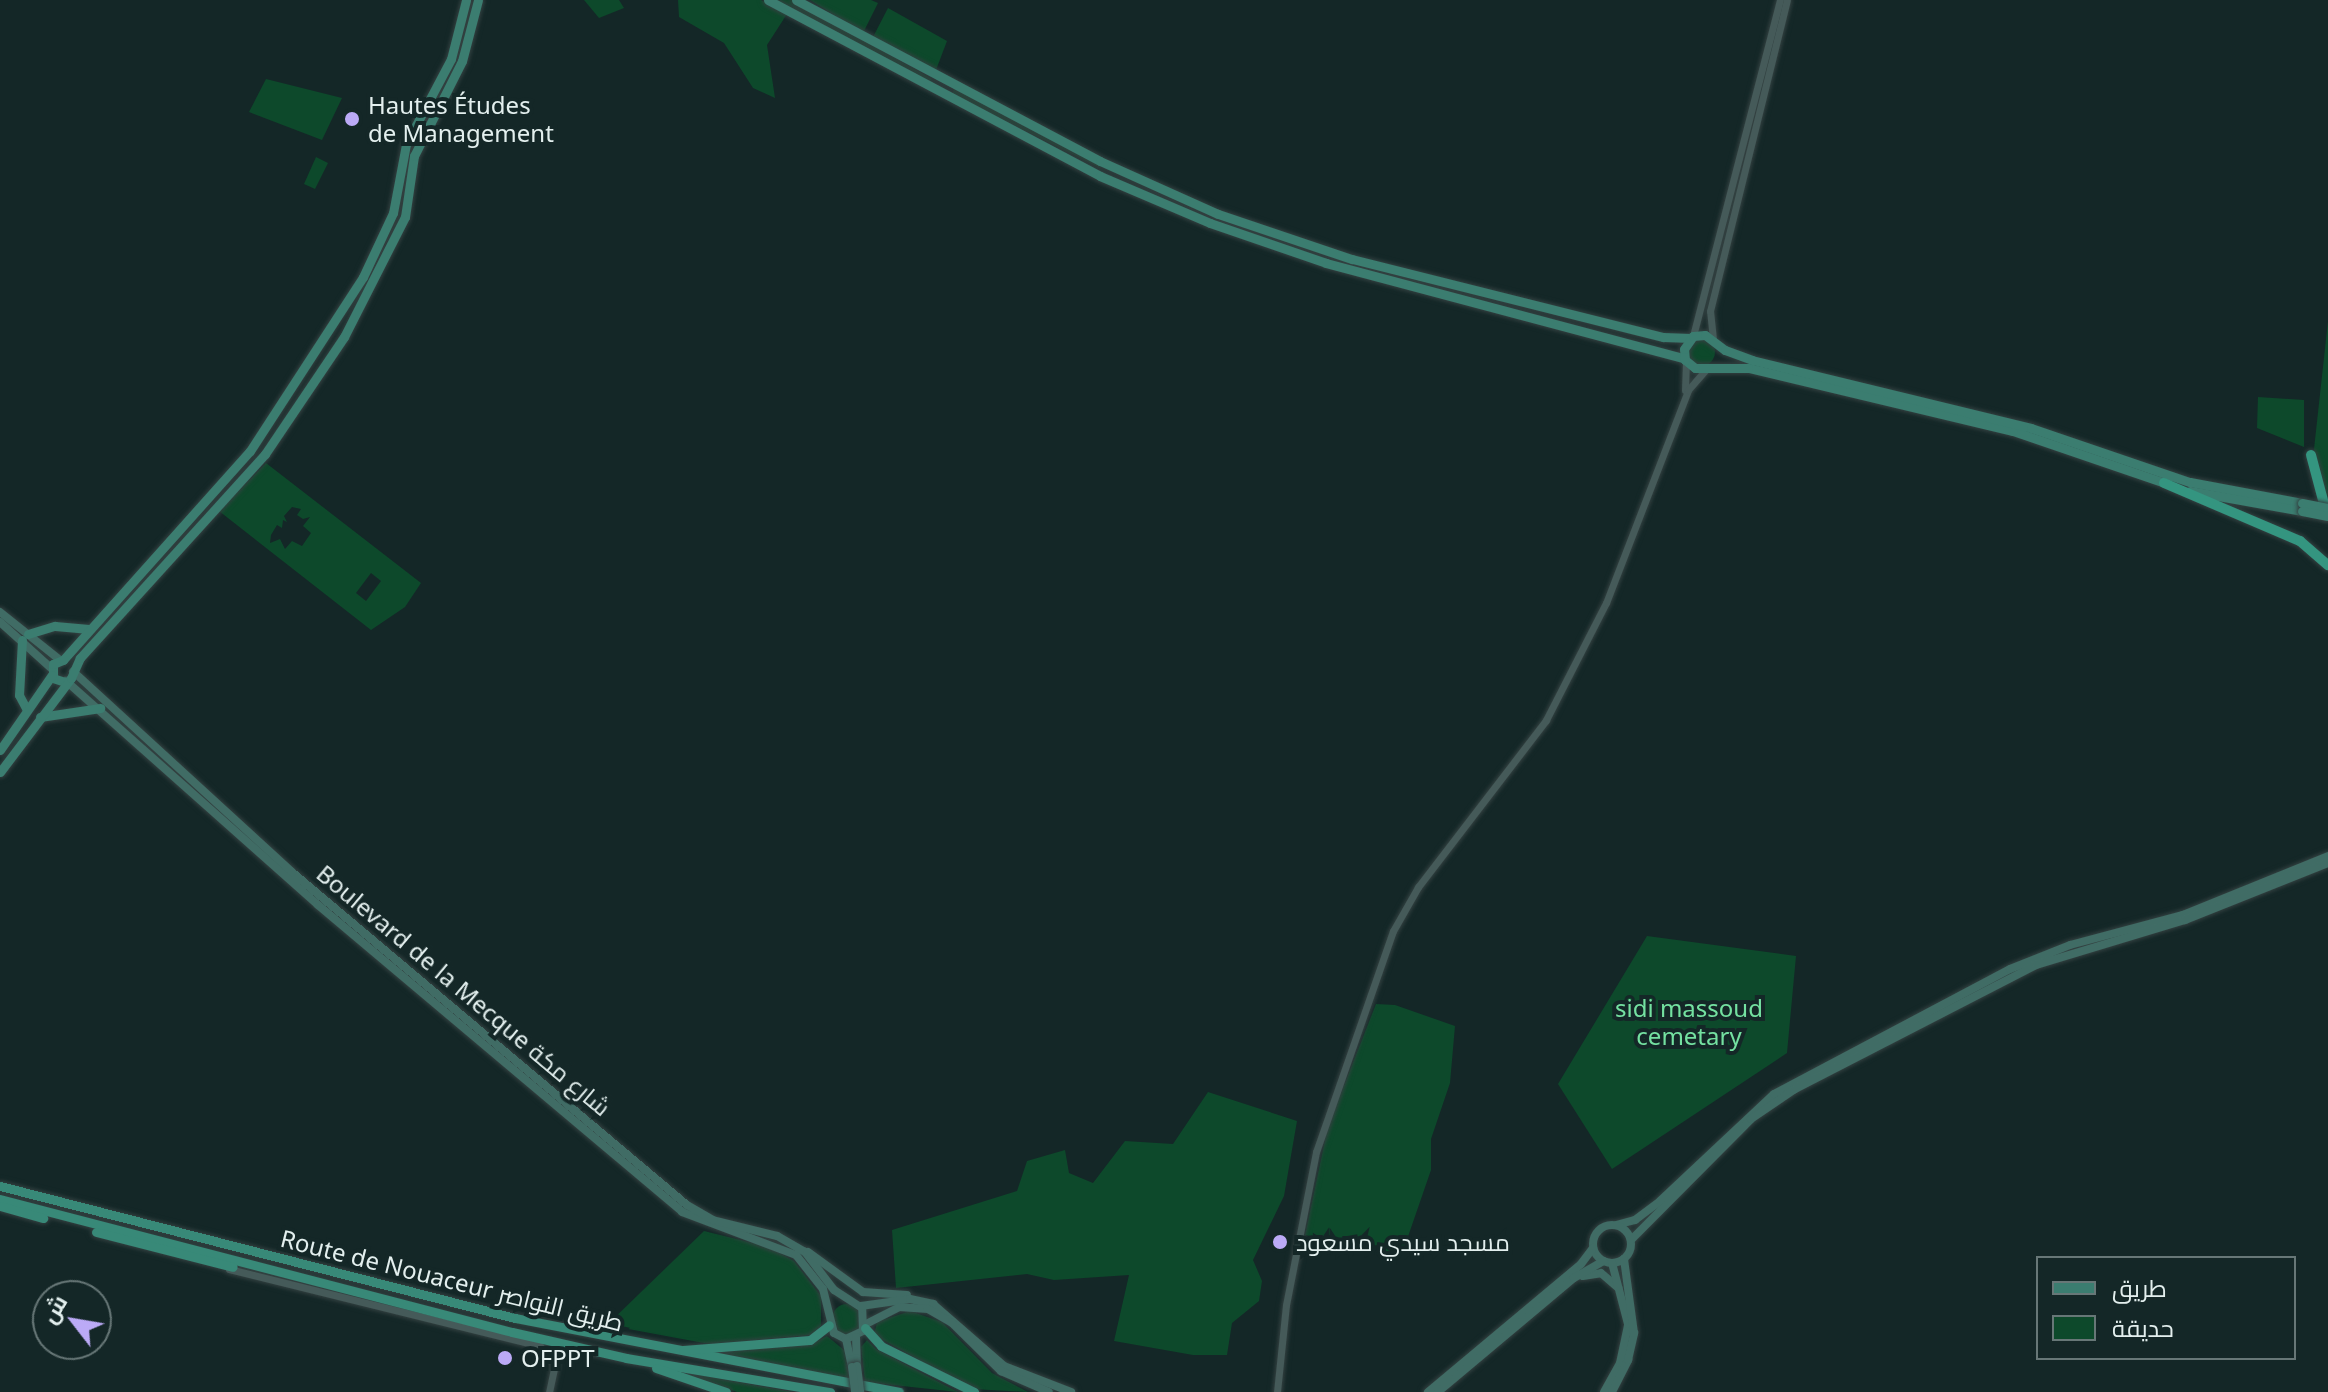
<!DOCTYPE html>
<html>
<head>
<meta charset="utf-8">
<style>
  body { margin:0 }
  #map { position:relative; width:2328px; height:1392px; overflow:hidden; background:#142727; font-family:"Noto Sans",Cairo,sans-serif }
  div>[style] { position:absolute }
  [style*='--x'] { left:calc(var(--x)*1px); top:calc(var(--y)*1px); width:calc(var(--w)*1px); rotate:calc(var(--a)*1deg) }
  .green>* { inset:0; background:#0d492b }
  .round { border-radius:50% }
  .roads { filter:drop-shadow(0 0 2px #334141) drop-shadow(0 0 2px #334141) }
  .tertiary>* { height:7px; margin:-3.5px; padding:0 3.5px; transform-origin:3.5px; border-radius:3.5px; background:#455a59 }
  .secondary>* { height:8px; margin:-4px; padding:0 4px; transform-origin:4px; border-radius:4px; background:#406c65 }
  .secondary>.ring { margin:-4px; padding:0; box-sizing:content-box; background:none; border:8px solid #406c65; border-radius:50% }
  .primary>* { height:9px; margin:-4.5px; padding:0 4.5px; transform-origin:4.5px; border-radius:4.5px; background:#3b7d70 }
  .trunk>* { height:9px; margin:-4.5px; padding:0 4.5px; transform-origin:4.5px; border-radius:4.5px; background:#388978 }
  .motorway>* { height:10px; margin:-5px; padding:0 5px; transform-origin:5px; border-radius:5px; background:#349580 }
  .bridges { filter:drop-shadow(0 0 2px #334141) drop-shadow(0 0 2px #334141) }
  .secondary-bridge>* { height:8px; margin:-4px; padding:0 4px; transform-origin:4px; border-radius:4px; background:#406c65 }
  .primary-bridge>* { height:9px; margin:-4.5px; padding:0 4.5px; transform-origin:4.5px; border-radius:4.5px; background:#3b7d70 }
  .dots>* { width:22px; height:22px; translate:-50% -50%; box-sizing:border-box; border:4px solid #142727; border-radius:50% }
  span { translate:-50% -50%; white-space:nowrap; text-align:center; line-height:1.15; -webkit-text-stroke:8px #142727; paint-order:stroke }
  .poi-label { font-size:24px; color:#e3efee }
  .left { translate:0 -50%; text-align:left }
  .street-label { font-size:24px; color:#e3efee }
  .park-label { font-size:24px; color:#74e1a1 }
  .legend { position:absolute; left:2036px; top:1256px; width:260px; height:104px; box-sizing:border-box; background:#142727; border:2px solid #677777; margin:0; padding:10px 14px; list-style:none; font-size:24px; color:#e3efee }
  .legend li { display:flex; align-items:center; gap:16px; height:40px }
  .legend b { width:40px; border:2px solid #677777 }
  .north { position:absolute; left:32px; top:1280px; width:80px; height:80px; box-sizing:border-box; background:#142727; border:2px solid #677777; border-radius:50%; rotate:301deg; font-size:22px; font-weight:700; line-height:32px; text-align:center; color:#e3efee }
  .north::after { content:''; display:block; margin:auto; width:28px; height:36px; background:#bbaaf6; clip-path:polygon(50% 0,100% 100%,50% 72%,0 100%) }
</style>
</head>
<body>
<div id="map">
  <div class="green">
    <div style="clip-path:polygon(584px 0,619px 0,624px 8px,599px 18px)"></div>
    <div style="clip-path:polygon(678px 0,761px 0,787px 14px,767px 45px,775px 98px,753px 88px,724px 43px,679px 17px)"></div>
    <div style="clip-path:polygon(774px 0,792px 0,932px 79px,930px 81px)"></div>
    <div style="clip-path:polygon(810px 0,871px 0,878px 3px,863px 33px)"></div>
    <div style="clip-path:polygon(888px 8px,947px 41px,936px 70px,873px 37px)"></div>
    <div style="clip-path:polygon(266px 79px,342px 98px,322px 140px,249px 112px)"></div>
    <div style="clip-path:polygon(955px 88px,1101px 166px,1100px 168px,952px 94px)"></div>
    <div style="clip-path:polygon(316px 157px,328px 163px,315px 189px,304px 184px)"></div>
    <div style="clip-path:polygon(2328px 321px,2328px 510px,2314px 449px)"></div>
    <div class="round" style="left:1687px;top:338px;width:28px;height:28px"></div>
    <div style="clip-path:polygon(2258px 397px,2304px 400px,2304px 447px,2257px 428px)"></div>
    <div style="clip-path:polygon(evenodd,266px 463px,421px 583px,405px 607px,371px 630px,219px 511px,266px 463px,292px 507px,301px 509px,297px 515px,303px 519px,310px 517px,303px 526px,311px 533px,302px 546px,292px 541px,285px 549px,280px 539px,270px 543px,271px 535px,277px 525px,282px 528px,283px 520px,287px 522px,284px 516px,292px 507px,266px 463px,371px 573px,381px 581px,366px 601px,356px 593px,371px 573px)"></div>
    <div style="clip-path:polygon(1647px 936px,1796px 956px,1787px 1053px,1612px 1169px,1558px 1084px)"></div>
    <div style="clip-path:polygon(1376px 1004px,1395px 1005px,1455px 1026px,1450px 1083px,1431px 1139px,1431px 1170px,1402px 1254px,1305px 1235px,1328px 1126px)"></div>
    <div style="clip-path:polygon(1208px 1092px,1297px 1121px,1284px 1196px,1253px 1260px,1262px 1281px,1259px 1301px,1232px 1323px,1227px 1355px,1193px 1355px,1114px 1341px,1129px 1275px,1054px 1280px,1027px 1274px,896px 1288px,892px 1230px,1017px 1191px,1027px 1161px,1065px 1150px,1069px 1173px,1093px 1183px,1125px 1141px,1173px 1144px)"></div>
    <div style="clip-path:polygon(704px 1231px,769px 1247px,794px 1261px,821px 1296px,821px 1326px,811px 1335px,709px 1344px,607px 1325px)"></div>
    <div class="round" style="left:832px;top:1304px;width:30px;height:30px"></div>
    <div style="clip-path:polygon(910px 1311px,942px 1322px,992px 1373px,1028px 1392px,972px 1389px,874px 1335px,877px 1322px)"></div>
    <div style="clip-path:polygon(827px 1336px,844px 1350px,850px 1379px,709px 1351px,811px 1344px)"></div>
    <div style="clip-path:polygon(867px 1340px,876px 1349px,958px 1392px,865px 1382px,861px 1347px)"></div>
    <div style="clip-path:polygon(678px 1371px,793px 1392px,737px 1392px)"></div>
  </div>
  <div class="roads">
    <div class="tertiary">
      <div style="--x:1693;--y:336;--w:347;--a:-75.5"></div>
      <div style="--x:1713;--y:339;--w:28;--a:-96"></div>
      <div style="--x:1710;--y:311;--w:320;--a:-76.1"></div>
      <div style="--x:1685;--y:390;--w:28;--a:-88"></div>
      <div style="--x:229;--y:1269;--w:320;--a:13.9"></div>
      <div style="--x:540;--y:1346;--w:23;--a:50"></div>
      <div style="--x:555;--y:1364;--w:29;--a:102"></div>
      <div style="--x:1277;--y:1392;--w:87;--a:-84.1"></div>
      <div style="--x:1286;--y:1305;--w:156;--a:-78.9"></div>
      <div style="--x:1316;--y:1152;--w:234;--a:-70.8"></div>
      <div style="--x:1393;--y:931;--w:51;--a:-60.4"></div>
      <div style="--x:1418;--y:887;--w:210;--a:-52.5"></div>
      <div style="--x:1546;--y:720;--w:131;--a:-62.9"></div>
      <div style="--x:1606;--y:603;--w:228;--a:-68.9"></div>
      <div style="--x:1688;--y:390;--w:28;--a:-49"></div>
    </div>
    <div class="secondary">
      <div style="--x:0;--y:612;--w:77;--a:38.7"></div>
      <div style="--x:0;--y:622;--w:69;--a:42"></div>
      <div style="--x:66;--y:681;--w:337;--a:41.6"></div>
      <div style="--x:318;--y:905;--w:476;--a:40.1"></div>
      <div style="--x:682;--y:1212;--w:122;--a:20.7"></div>
      <div style="--x:796;--y:1255;--w:43;--a:51.5"></div>
      <div style="--x:823;--y:1289;--w:45;--a:76"></div>
      <div style="--x:834;--y:1333;--w:13;--a:27"></div>
      <div style="--x:846;--y:1339;--w:19;--a:-25"></div>
      <div style="--x:863;--y:1331;--w:23;--a:-92"></div>
      <div style="--x:862;--y:1308;--w:33;--a:-147"></div>
      <div style="--x:834;--y:1290;--w:48;--a:-127.3"></div>
      <div style="--x:805;--y:1252;--w:32;--a:-150"></div>
      <div style="--x:777;--y:1236;--w:66;--a:-166"></div>
      <div style="--x:713;--y:1220;--w:30;--a:-150"></div>
      <div style="--x:687;--y:1205;--w:517;--a:-139.87"></div>
      <div style="--x:292;--y:872;--w:297;--a:-137.5"></div>
      <div style="--x:1616;--y:1225;--w:20;--a:-15"></div>
      <div style="--x:1635;--y:1220;--w:31;--a:-37"></div>
      <div style="--x:1660;--y:1201;--w:156;--a:-43.2"></div>
      <div style="--x:1774;--y:1094;--w:267;--a:-27.9"></div>
      <div style="--x:2010;--y:969;--w:65;--a:-21.8"></div>
      <div style="--x:2070;--y:945;--w:117;--a:-14.9"></div>
      <div style="--x:2183;--y:915;--w:157;--a:-22.1"></div>
      <div class="ring" style="left:1593px;top:1225px;width:30px;height:30px"></div>
      <div style="--x:1631;--y:1240;--w:170;--a:-45.2"></div>
      <div style="--x:1751;--y:1119;--w:53;--a:-34.3"></div>
      <div style="--x:1795;--y:1089;--w:271;--a:-27.2"></div>
      <div style="--x:2036;--y:965;--w:156;--a:-16.8"></div>
      <div style="--x:2185;--y:920;--w:154;--a:-21.7"></div>
      <div style="--x:808;--y:1252;--w:68;--a:36"></div>
      <div style="--x:863;--y:1292;--w:44;--a:3.9"></div>
      <div style="--x:1583;--y:1276;--w:18;--a:-9"></div>
      <div style="--x:1601;--y:1273;--w:23;--a:41"></div>
      <div style="--x:861;--y:1306;--w:49;--a:-8.1"></div>
      <div style="--x:910;--y:1299;--w:24;--a:12"></div>
      <div style="--x:933;--y:1304;--w:94;--a:41.1"></div>
      <div style="--x:1004;--y:1366;--w:72;--a:21.2"></div>
      <div style="--x:866;--y:1324;--w:37;--a:-27"></div>
      <div style="--x:899;--y:1307;--w:29;--a:4"></div>
      <div style="--x:928;--y:1309;--w:28;--a:30"></div>
      <div style="--x:952;--y:1323;--w:69;--a:44.4"></div>
      <div style="--x:1001;--y:1371;--w:52;--a:23.6"></div>
      <div style="--x:856;--y:1337;--w:29;--a:88"></div>
      <div style="--x:846;--y:1339;--w:29;--a:78"></div>
      <div style="--x:1428;--y:1392;--w:199;--a:-39.9"></div>
      <div style="--x:1581;--y:1264;--w:20;--a:-53"></div>
      <div style="--x:1438;--y:1392;--w:177;--a:-40"></div>
      <div style="--x:1574;--y:1278;--w:34;--a:-30"></div>
      <div style="--x:1604;--y:1392;--w:33;--a:-61"></div>
      <div style="--x:1620;--y:1363;--w:40;--a:-78"></div>
      <div style="--x:1628;--y:1324;--w:63;--a:-104.7"></div>
      <div style="--x:1612;--y:1392;--w:36;--a:-63"></div>
      <div style="--x:1628;--y:1360;--w:28;--a:-77"></div>
      <div style="--x:1634;--y:1333;--w:75;--a:-97.7"></div>
    </div>
    <div class="primary">
      <div style="--x:768;--y:0;--w:376;--a:27.9"></div>
      <div style="--x:1100;--y:176;--w:120;--a:23.1"></div>
      <div style="--x:1210;--y:223;--w:123;--a:19"></div>
      <div style="--x:1326;--y:263;--w:370;--a:14.9"></div>
      <div style="--x:796;--y:0;--w:344;--a:27.9"></div>
      <div style="--x:1100;--y:161;--w:129;--a:24.2"></div>
      <div style="--x:1218;--y:214;--w:141;--a:18.6"></div>
      <div style="--x:1352;--y:259;--w:321;--a:14.1"></div>
      <div style="--x:1663;--y:337;--w:28;--a:2"></div>
      <div style="--x:2168;--y:484;--w:164;--a:-161.1"></div>
      <div style="--x:2013;--y:431;--w:272;--a:-166.6"></div>
      <div style="--x:1748;--y:368;--w:53;--a:180"></div>
      <div style="--x:1695;--y:368;--w:13;--a:-141"></div>
      <div style="--x:1685;--y:360;--w:11;--a:-95"></div>
      <div style="--x:1684;--y:349;--w:16;--a:-55"></div>
      <div style="--x:1693;--y:336;--w:12;--a:-5"></div>
      <div style="--x:1705;--y:335;--w:25;--a:37"></div>
      <div style="--x:1725;--y:350;--w:29;--a:20"></div>
      <div style="--x:1752;--y:360;--w:287;--a:13.7"></div>
      <div style="--x:2031;--y:428;--w:168;--a:18.8"></div>
      <div style="--x:2190;--y:482;--w:114;--a:10.6"></div>
      <div style="--x:2190;--y:491;--w:114;--a:10.1"></div>
      <div style="--x:28;--y:634;--w:28;--a:-17"></div>
      <div style="--x:55;--y:626;--w:34;--a:5"></div>
      <div style="--x:22;--y:640;--w:55;--a:93.1"></div>
      <div style="--x:19;--y:695;--w:17;--a:62"></div>
      <div style="--x:65;--y:682;--w:13;--a:-162"></div>
      <div style="--x:53;--y:678;--w:14;--a:-90"></div>
      <div style="--x:53;--y:664;--w:11;--a:-22"></div>
      <div style="--x:63;--y:660;--w:280;--a:-48.2"></div>
      <div style="--x:250;--y:451;--w:207;--a:-57"></div>
      <div style="--x:363;--y:277;--w:71;--a:-64.9"></div>
      <div style="--x:393;--y:213;--w:70;--a:-79.3"></div>
      <div style="--x:406;--y:144;--w:96;--a:-62.1"></div>
      <div style="--x:451;--y:59;--w:61;--a:-75.7"></div>
      <div style="--x:40;--y:717;--w:61;--a:-8.5"></div>
      <div style="--x:0;--y:750;--w:91;--a:-55.3"></div>
      <div style="--x:0;--y:772;--w:118;--a:-52.9"></div>
      <div style="--x:71;--y:678;--w:22;--a:-66"></div>
      <div style="--x:80;--y:658;--w:275;--a:-47.8"></div>
      <div style="--x:265;--y:454;--w:141;--a:-56"></div>
      <div style="--x:344;--y:337;--w:135;--a:-63.1"></div>
      <div style="--x:405;--y:217;--w:62;--a:-81.6"></div>
      <div style="--x:414;--y:156;--w:106;--a:-63.2"></div>
      <div style="--x:462;--y:61;--w:63;--a:-75.3"></div>
    </div>
    <div class="trunk">
      <div style="--x:0;--y:1186;--w:532;--a:14.38"></div>
      <div style="--x:515;--y:1318;--w:391;--a:10.9"></div>
      <div style="--x:0;--y:1199;--w:529;--a:14.56"></div>
      <div style="--x:512;--y:1332;--w:117;--a:12.8"></div>
      <div style="--x:626;--y:1358;--w:207;--a:9.5"></div>
      <div style="--x:0;--y:1206;--w:45;--a:15.6"></div>
      <div style="--x:96;--y:1232;--w:141;--a:14.3"></div>
      <div style="--x:865;--y:1328;--w:24;--a:48"></div>
      <div style="--x:881;--y:1346;--w:104;--a:26.3"></div>
      <div style="--x:683;--y:1350;--w:127;--a:-4.5"></div>
      <div style="--x:810;--y:1340;--w:24;--a:-38"></div>
      <div style="--x:656;--y:1368;--w:74;--a:18.9"></div>
    </div>
    <div class="motorway">
      <div style="--x:2311;--y:455;--w:62;--a:75.1"></div>
      <div style="--x:2164;--y:483;--w:148;--a:23.1"></div>
      <div style="--x:2300;--y:541;--w:37;--a:41"></div>
    </div>
  </div>
  <div class="bridges">
    <div class="secondary-bridge">
      <div style="--x:857;--y:1366;--w:26;--a:83"></div>
      <div style="--x:852;--y:1367;--w:25;--a:83"></div>
    </div>
    <div class="primary-bridge">
      <div style="--x:2302;--y:503;--w:26;--a:11"></div>
      <div style="--x:2302;--y:511;--w:26;--a:11"></div>
    </div>
  </div>
  <div class="dots">
    <div style="left:352px;top:119px;background:#bbaaf6"></div>
    <div style="left:1280px;top:1242px;background:#bbaaf6"></div>
    <div style="left:505px;top:1358px;background:#bbaaf6"></div>
  </div>
  <div class="poi-label">
    <span class="left" style="left:368px;top:119px">Hautes Études<br>de Management</span>
    <span class="left" style="left:1296px;top:1242px">مسجد سيدي مسعود</span>
    <span class="left" style="left:521px;top:1358px">OFPPT</span>
  </div>
  <div class="street-label">
    <span style="left:464px;top:990px;rotate:40deg">Boulevard de la Mecque شارع مكة</span>
    <span style="left:452px;top:1280px;rotate:14deg">Route de Nouaceur طريق النواصر</span>
  </div>
  <div class="park-label">
    <span style="left:1689px;top:1022px">sidi massoud<br>cemetary</span>
  </div>
  <ul class="legend">
  <li><b style="height:10px;background:#3b7d70"></b>طريق</li>
  <li><b style="height:22px;background:#0d492b"></b>حديقة</li>
  </ul>
  <div class="north">ش</div>
</div>
</body>
</html>
